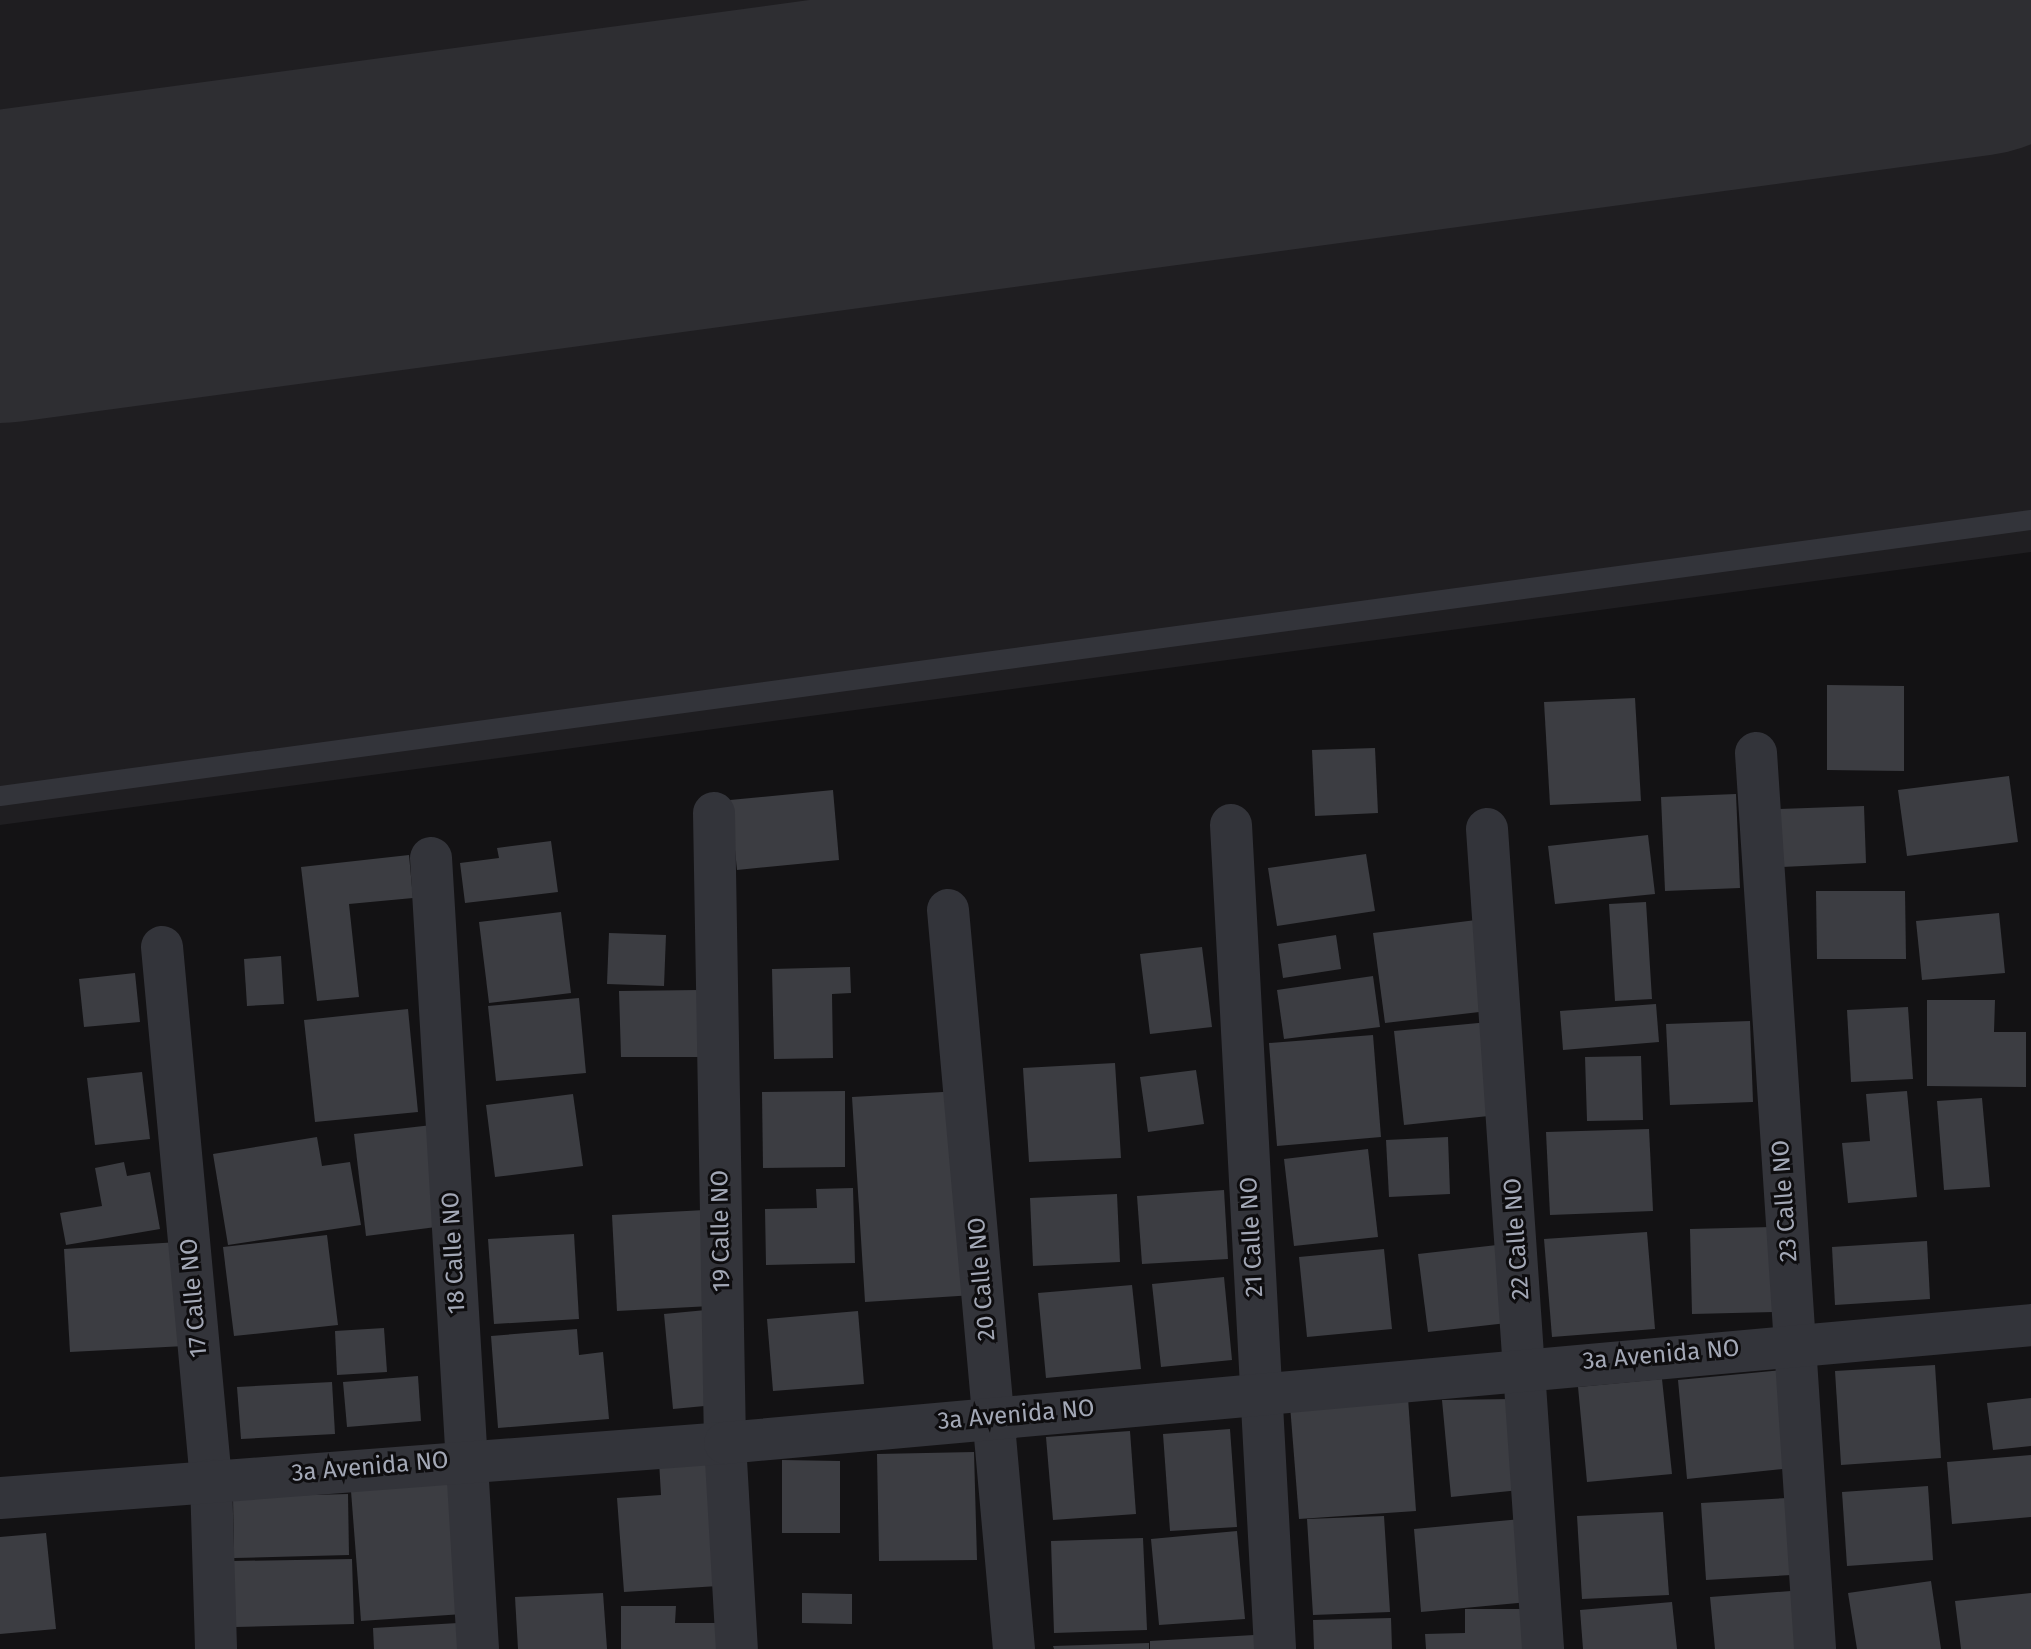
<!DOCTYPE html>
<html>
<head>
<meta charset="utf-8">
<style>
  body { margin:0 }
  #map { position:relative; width:2031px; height:1649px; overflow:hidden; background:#131214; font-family:"Fira Sans",sans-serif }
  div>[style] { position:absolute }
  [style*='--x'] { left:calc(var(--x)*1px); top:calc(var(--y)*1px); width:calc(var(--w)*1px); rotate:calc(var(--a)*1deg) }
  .built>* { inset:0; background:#1f1e21 }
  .runway>* { height:312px; margin:-156px; padding:0 156px; transform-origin:156px; border-radius:156px; background:#2e2e32 }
  .building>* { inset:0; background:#3c3d42 }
  .service>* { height:20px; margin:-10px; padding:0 10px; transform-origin:10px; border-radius:10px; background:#33343a }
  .minor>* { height:42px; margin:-21px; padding:0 21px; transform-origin:21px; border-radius:21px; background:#33343a }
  span { translate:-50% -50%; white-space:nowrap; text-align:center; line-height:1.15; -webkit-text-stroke:6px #0e0d0f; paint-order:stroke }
  .street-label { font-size:24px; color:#a3a8b6 }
</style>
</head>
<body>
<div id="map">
  <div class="built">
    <div style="clip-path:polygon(0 0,2031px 0,2031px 552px,0 825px)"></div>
  </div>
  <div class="runway">
    <div style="--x:0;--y:267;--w:1989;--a:-7.71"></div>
  </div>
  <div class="building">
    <div style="clip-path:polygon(1827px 685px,1904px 686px,1904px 771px,1827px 770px)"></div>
    <div style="clip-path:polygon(1635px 698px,1641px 801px,1550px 805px,1544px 702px)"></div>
    <div style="clip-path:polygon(1375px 748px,1378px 813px,1315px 816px,1312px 750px)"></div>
    <div style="clip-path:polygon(2009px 776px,2018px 842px,1907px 856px,1898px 790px)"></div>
    <div style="clip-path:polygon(833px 790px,839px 860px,737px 870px,730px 800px)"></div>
    <div style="clip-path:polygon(1736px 794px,1740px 888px,1665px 891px,1661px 797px)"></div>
    <div style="clip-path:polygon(1864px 806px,1866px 863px,1782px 867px,1779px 809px)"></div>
    <div style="clip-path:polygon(1648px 835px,1655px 894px,1555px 904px,1548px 846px)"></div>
    <div style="clip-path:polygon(551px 841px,558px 892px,465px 903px,460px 863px,499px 858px,497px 848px)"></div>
    <div style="clip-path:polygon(1366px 854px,1375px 911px,1277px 926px,1268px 868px)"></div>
    <div style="clip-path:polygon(409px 855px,413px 898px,349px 904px,359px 997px,317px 1001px,301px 867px)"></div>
    <div style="clip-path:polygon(1816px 891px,1905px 891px,1906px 959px,1817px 959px)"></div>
    <div style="clip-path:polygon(1646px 902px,1652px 999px,1615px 1001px,1609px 904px)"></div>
    <div style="clip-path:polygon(561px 912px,571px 993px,489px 1003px,479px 922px)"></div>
    <div style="clip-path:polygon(1999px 913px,2005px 973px,1922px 980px,1916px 921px)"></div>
    <div style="clip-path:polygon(1476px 920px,1488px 1011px,1385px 1023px,1373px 933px)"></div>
    <div style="clip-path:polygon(609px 933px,666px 935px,664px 986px,607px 984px)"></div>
    <div style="clip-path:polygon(1336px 935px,1341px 969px,1283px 978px,1278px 944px)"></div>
    <div style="clip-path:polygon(1202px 947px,1212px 1027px,1150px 1034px,1140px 954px)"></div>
    <div style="clip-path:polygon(281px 956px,284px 1004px,247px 1006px,244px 959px)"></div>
    <div style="clip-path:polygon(850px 967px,851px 993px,832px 994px,833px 1058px,774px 1059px,772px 969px)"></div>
    <div style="clip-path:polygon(135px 973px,140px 1022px,84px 1027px,79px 979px)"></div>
    <div style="clip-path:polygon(1373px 976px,1380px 1027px,1284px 1039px,1277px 990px)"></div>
    <div style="clip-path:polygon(699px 990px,700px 1057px,621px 1057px,619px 991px)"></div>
    <div style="clip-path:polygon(579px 998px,586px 1073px,496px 1081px,488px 1006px)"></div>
    <div style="clip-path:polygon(1927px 1000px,1995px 1000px,1994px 1032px,2026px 1032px,2026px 1087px,1927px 1086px)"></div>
    <div style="clip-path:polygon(1656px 1004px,1659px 1042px,1563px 1050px,1560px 1011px)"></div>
    <div style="clip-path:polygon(1908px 1007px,1913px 1079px,1851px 1082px,1847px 1010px)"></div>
    <div style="clip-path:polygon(408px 1009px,418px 1112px,315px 1122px,304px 1020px)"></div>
    <div style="clip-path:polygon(1750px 1021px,1753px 1102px,1670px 1105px,1666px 1024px)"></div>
    <div style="clip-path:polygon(1489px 1022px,1498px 1115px,1404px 1125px,1394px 1031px)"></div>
    <div style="clip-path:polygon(1373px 1035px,1381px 1137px,1277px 1146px,1269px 1043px)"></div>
    <div style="clip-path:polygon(1641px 1056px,1643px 1120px,1587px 1121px,1585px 1057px)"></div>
    <div style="clip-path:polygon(1115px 1063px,1121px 1158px,1029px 1162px,1023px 1068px)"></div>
    <div style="clip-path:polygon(1196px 1070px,1204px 1124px,1148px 1132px,1140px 1077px)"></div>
    <div style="clip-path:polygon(142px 1072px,150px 1139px,95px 1145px,87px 1078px)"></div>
    <div style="clip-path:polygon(845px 1091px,845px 1167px,763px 1168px,762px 1092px)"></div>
    <div style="clip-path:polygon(961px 1091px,974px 1295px,865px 1302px,852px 1097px)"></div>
    <div style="clip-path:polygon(1907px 1091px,1917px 1197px,1848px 1203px,1842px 1143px,1870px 1141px,1866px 1094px)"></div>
    <div style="clip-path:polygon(573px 1094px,583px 1166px,495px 1177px,486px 1105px)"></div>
    <div style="clip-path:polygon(1982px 1098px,1990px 1187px,1944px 1190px,1937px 1101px)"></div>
    <div style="clip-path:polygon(432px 1125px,444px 1226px,366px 1236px,354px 1134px)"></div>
    <div style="clip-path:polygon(1649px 1129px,1653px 1211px,1550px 1215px,1546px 1132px)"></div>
    <div style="clip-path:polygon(317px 1137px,322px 1166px,350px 1162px,361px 1225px,228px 1245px,213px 1154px)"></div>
    <div style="clip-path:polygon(1448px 1137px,1450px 1194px,1389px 1197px,1386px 1140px)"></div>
    <div style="clip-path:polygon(1368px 1149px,1378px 1237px,1294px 1246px,1284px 1159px)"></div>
    <div style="clip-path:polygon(124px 1162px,127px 1176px,150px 1172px,160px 1229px,66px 1245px,60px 1213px,102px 1206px,95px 1168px)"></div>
    <div style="clip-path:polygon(853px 1188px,855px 1263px,766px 1265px,765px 1209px,817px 1208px,816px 1189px)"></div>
    <div style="clip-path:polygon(1224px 1190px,1228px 1259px,1142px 1264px,1137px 1196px)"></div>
    <div style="clip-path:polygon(1117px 1194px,1120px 1262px,1033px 1266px,1030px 1198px)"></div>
    <div style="clip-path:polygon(705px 1210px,711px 1306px,617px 1311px,612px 1215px)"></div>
    <div style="clip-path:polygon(1772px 1227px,1774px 1312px,1692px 1314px,1690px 1229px)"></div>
    <div style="clip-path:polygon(1647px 1232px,1655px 1329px,1552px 1337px,1544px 1239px)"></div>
    <div style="clip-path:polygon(574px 1234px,579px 1319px,494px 1324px,488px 1239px)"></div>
    <div style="clip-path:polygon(327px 1235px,338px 1325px,234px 1336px,223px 1247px)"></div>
    <div style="clip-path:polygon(1927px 1241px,1930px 1299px,1835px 1305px,1832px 1247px)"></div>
    <div style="clip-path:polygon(179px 1242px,185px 1346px,70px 1352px,64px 1249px)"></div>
    <div style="clip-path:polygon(1497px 1245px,1507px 1323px,1428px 1332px,1418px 1254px)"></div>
    <div style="clip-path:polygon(1384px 1249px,1392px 1329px,1307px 1337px,1299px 1257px)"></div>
    <div style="clip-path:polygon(1224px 1277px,1232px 1360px,1161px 1367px,1152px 1284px)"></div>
    <div style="clip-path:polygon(1132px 1285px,1141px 1369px,1046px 1378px,1038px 1293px)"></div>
    <div style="clip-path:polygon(706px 1310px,715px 1405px,673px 1409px,664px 1314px)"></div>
    <div style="clip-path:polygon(858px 1311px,864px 1384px,773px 1391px,767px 1319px)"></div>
    <div style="clip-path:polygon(384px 1328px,387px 1372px,337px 1375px,335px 1331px)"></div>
    <div style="clip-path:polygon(577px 1329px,579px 1355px,603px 1352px,609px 1419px,498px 1428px,491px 1336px)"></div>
    <div style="clip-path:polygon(1935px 1365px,1941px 1458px,1841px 1465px,1835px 1371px)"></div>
    <div style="clip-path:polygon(1782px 1370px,1792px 1468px,1687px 1479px,1678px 1380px)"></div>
    <div style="clip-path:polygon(418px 1376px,421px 1421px,347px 1427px,343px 1382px)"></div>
    <div style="clip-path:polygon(1662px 1379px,1672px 1474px,1587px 1482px,1578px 1387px)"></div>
    <div style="clip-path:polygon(332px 1382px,335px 1434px,241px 1439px,237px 1387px)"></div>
    <div style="clip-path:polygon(1408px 1398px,1416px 1511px,1299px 1519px,1290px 1405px)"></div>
    <div style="clip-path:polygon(2031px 1398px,2031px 1446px,1993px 1450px,1987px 1403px)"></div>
    <div style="clip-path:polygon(1512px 1399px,1520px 1490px,1451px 1497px,1442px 1400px)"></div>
    <div style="clip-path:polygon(1230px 1429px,1237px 1527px,1170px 1531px,1163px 1434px)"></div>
    <div style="clip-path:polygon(1130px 1431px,1136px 1514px,1053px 1520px,1046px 1437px)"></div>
    <div style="clip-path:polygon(974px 1452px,977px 1560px,879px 1561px,877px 1454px)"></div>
    <div style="clip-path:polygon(2031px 1455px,2031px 1517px,1952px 1524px,1947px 1462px)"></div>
    <div style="clip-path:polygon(721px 1457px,718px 1586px,624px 1592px,617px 1498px,661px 1495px,659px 1461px)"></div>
    <div style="clip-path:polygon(782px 1460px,840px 1461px,840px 1533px,782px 1533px)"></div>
    <div style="clip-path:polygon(452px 1471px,463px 1614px,361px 1621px,350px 1478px)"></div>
    <div style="clip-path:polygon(1928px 1486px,1933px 1560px,1847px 1566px,1842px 1492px)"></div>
    <div style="clip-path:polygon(348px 1494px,349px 1555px,234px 1558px,233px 1497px)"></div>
    <div style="clip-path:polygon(1787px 1498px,1791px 1575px,1706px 1580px,1701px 1503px)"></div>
    <div style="clip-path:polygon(1663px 1512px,1669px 1595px,1582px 1599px,1577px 1516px)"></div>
    <div style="clip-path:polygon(1384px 1516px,1390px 1612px,1313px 1615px,1307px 1519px)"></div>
    <div style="clip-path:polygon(1521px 1519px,1529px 1602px,1421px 1612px,1414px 1529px)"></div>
    <div style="clip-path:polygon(1237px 1531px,1245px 1619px,1159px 1625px,1151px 1539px)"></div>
    <div style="clip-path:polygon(46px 1533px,56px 1629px,0 1634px,0 1537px)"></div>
    <div style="clip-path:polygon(1143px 1538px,1147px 1630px,1054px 1633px,1051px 1541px)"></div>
    <div style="clip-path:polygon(352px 1559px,354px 1624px,235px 1627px,233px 1561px)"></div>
    <div style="clip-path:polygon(1931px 1581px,1941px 1649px,1857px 1649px,1848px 1593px)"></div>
    <div style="clip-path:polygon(1791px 1591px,1796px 1649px,1715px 1649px,1710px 1597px)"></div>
    <div style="clip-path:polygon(603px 1593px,607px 1649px,518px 1649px,515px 1597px)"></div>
    <div style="clip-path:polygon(802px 1593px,852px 1594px,852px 1624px,802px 1623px)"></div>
    <div style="clip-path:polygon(2031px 1593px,2031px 1649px,1961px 1649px,1955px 1601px)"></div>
    <div style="clip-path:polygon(1672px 1602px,1677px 1649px,1583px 1649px,1580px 1610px)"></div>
    <div style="clip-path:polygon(621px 1606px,676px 1606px,675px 1623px,730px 1623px,731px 1649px,621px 1649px)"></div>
    <div style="clip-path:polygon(1465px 1609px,1529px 1609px,1529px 1649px,1426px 1649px,1425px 1634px,1465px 1633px)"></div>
    <div style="clip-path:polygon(1391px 1618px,1392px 1649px,1314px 1649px,1313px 1620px)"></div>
    <div style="clip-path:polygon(458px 1623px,460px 1649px,374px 1649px,373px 1628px)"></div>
    <div style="clip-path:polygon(1254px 1635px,1255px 1649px,1150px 1649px,1150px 1641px)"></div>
    <div style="clip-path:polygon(1149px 1643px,1149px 1649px,1054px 1649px,1053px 1646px)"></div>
  </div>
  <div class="service">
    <div style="--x:0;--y:796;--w:2050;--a:-7.74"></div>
  </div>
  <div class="minor">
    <div style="--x:1756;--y:753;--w:898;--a:86.23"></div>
    <div style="--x:714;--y:813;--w:630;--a:89"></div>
    <div style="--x:725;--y:1443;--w:206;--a:86.7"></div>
    <div style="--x:1231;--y:825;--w:825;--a:86.94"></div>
    <div style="--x:1487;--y:829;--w:822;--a:86.09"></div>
    <div style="--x:431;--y:858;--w:792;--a:86.6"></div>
    <div style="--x:948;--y:910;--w:742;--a:84.9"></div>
    <div style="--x:162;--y:947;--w:535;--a:84.75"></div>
    <div style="--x:211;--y:1480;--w:169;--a:88.3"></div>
    <div style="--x:0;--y:1498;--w:727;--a:-4.34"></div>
    <div style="--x:725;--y:1443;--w:1311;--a:-5.16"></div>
  </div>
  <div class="street-label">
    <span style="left:1785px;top:1201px;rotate:-94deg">23 Calle NO</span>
    <span style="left:721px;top:1231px;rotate:-91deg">19 Calle NO</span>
    <span style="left:1252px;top:1237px;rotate:-93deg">21 Calle NO</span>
    <span style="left:1517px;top:1239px;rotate:-94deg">22 Calle NO</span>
    <span style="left:454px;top:1253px;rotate:-93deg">18 Calle NO</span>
    <span style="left:982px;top:1279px;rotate:-95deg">20 Calle NO</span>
    <span style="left:194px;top:1298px;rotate:-95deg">17 Calle NO</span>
    <span style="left:1661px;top:1355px;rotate:-5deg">3a Avenida NO</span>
    <span style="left:1016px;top:1415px;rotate:-5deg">3a Avenida NO</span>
    <span style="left:370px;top:1467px;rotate:-5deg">3a Avenida NO</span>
  </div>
</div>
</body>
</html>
